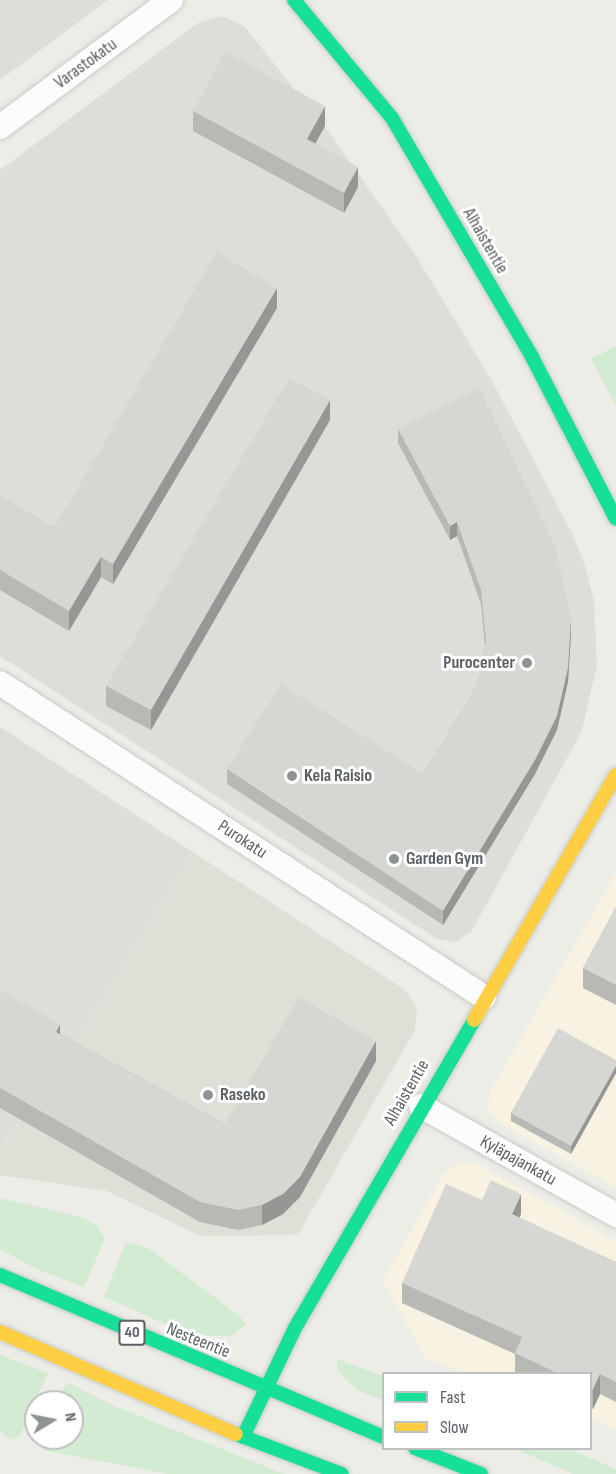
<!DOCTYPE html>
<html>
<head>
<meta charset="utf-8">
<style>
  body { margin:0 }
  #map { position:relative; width:616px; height:1474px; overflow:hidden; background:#edede8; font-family:"Sofia Sans Condensed",sans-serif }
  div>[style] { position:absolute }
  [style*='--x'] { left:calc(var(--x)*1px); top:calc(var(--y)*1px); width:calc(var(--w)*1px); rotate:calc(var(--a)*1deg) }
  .commercial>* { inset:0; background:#f7f2e1 }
  .industrial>* { inset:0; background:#deddd9 }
  .education>* { inset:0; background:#e0dfd7 }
  .green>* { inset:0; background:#d4ebd3 }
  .roads { filter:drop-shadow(0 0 2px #cacbca) drop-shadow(0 0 2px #cacbca) }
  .street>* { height:24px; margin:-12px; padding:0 12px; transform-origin:12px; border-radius:12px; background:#fcfcfc }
  .fast>* { height:14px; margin:-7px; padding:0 7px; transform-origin:7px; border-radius:7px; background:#16e098 }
  .slow>* { height:14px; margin:-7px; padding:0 7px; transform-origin:7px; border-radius:7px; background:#ffcf43 }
  .wall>* { inset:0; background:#b8b8b5 }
  .shaded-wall>* { inset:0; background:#969694 }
  .building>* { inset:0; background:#d6d6d3 }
  .dots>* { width:16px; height:16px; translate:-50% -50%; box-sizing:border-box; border:3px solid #fff; border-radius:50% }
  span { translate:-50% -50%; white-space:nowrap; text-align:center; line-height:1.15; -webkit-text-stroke:6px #fff; paint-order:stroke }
  .shield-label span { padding:2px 4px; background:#fff; border:2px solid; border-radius:4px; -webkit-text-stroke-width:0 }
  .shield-label { font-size:16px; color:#5c6166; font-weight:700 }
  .street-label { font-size:18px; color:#5c6166 }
  .poi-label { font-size:18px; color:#5c6166; font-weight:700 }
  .right { translate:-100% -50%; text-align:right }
  .left { translate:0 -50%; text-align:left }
  .legend { position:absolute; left:382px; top:1372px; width:210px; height:78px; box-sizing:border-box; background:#fff; border:2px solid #bec0c2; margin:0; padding:8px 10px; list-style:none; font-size:18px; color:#5c6166 }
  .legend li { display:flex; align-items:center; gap:12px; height:30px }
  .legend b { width:30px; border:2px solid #bec0c2 }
  .north { position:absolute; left:24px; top:1390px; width:60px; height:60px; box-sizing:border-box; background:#fff; border:2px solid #bec0c2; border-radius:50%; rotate:80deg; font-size:16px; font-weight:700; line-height:24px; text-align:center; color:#5c6166 }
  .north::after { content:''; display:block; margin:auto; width:21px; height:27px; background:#8f9294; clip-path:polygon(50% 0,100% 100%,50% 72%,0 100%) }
</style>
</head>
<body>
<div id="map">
  <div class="commercial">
    <div style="clip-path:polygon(616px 873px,616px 1187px,498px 1122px,488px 1109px,490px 1092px)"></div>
    <div style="clip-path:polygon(459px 1162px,476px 1164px,616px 1241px,616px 1429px,591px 1420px,590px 1374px,465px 1373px,426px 1359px,383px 1281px,444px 1173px)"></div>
  </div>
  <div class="industrial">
    <div style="clip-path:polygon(0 0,108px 0,0 80px)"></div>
    <div style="clip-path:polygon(222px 16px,244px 26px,334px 139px,416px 256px,491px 379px,574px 537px,586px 569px,594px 600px,597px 666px,581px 733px,471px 932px,455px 942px,437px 939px,0 656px,0 170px,198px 23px)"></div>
    <div style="clip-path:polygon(0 727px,193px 852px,77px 1040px,0 1149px)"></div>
  </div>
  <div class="education">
    <div style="clip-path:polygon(193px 852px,404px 989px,417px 1007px,415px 1030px,298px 1235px,200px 1236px,107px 1191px,0 1175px,0 1150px,77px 1040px)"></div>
  </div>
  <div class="green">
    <div style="clip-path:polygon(616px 346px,616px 406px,591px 359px)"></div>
    <div style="clip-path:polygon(0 1198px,81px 1217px,97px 1225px,105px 1239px,84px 1287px,36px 1269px,0 1249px)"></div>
    <div style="clip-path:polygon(132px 1243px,148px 1248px,240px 1316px,246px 1325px,232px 1336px,190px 1335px,104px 1297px,125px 1244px)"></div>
    <div style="clip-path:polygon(0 1355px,48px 1373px,21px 1434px,11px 1440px,0 1431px)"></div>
    <div style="clip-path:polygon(337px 1359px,383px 1376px,383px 1400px,360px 1392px,346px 1380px,337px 1368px)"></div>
    <div style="clip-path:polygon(67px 1382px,117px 1407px,285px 1474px,168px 1474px,43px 1450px,40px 1438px,72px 1438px,72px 1402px,57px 1402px)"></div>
    <div style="clip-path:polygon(515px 1449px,569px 1449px,616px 1469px,616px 1474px,574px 1474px)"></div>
  </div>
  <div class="roads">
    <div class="street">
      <div style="--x:0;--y:127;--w:213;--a:-36.6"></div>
      <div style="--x:0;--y:683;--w:577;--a:32.97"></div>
      <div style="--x:421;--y:1106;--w:223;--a:29.2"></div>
    </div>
    <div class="fast">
      <div style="--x:294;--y:0;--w:153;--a:50.3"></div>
      <div style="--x:392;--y:118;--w:277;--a:59.6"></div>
      <div style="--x:532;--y:357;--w:182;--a:62.6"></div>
      <div style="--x:0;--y:1275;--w:417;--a:22.9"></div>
      <div style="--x:236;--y:1434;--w:113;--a:20.7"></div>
      <div style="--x:243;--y:1437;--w:121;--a:-64.5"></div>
      <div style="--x:295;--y:1328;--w:356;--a:-59.8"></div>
      <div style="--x:415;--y:1448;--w:71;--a:21.5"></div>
    </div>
    <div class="slow">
      <div style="--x:474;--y:1020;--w:283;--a:-59.9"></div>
      <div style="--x:0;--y:1332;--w:257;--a:23.4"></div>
    </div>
  </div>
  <div class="wall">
    <div style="clip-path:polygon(193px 111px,325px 126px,315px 143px,358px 187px,344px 213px,193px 131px)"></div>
    <div style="clip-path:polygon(277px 308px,113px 584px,101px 577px,69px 631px,0 590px,0 496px,54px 528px)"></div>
    <div style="clip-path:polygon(330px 420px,151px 730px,106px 706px,106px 686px)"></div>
    <div style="clip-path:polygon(398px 429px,571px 634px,568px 682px,557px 730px,535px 774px,443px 925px,227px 784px,227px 769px,423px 774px,469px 700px,481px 672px,485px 646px,481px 604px,457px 536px,450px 540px,398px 443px)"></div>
    <div style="clip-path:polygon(616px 907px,616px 1005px,583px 988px,583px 968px)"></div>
    <div style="clip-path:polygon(0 990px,60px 1034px,225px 1124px,376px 1061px,300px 1197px,283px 1214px,262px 1225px,238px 1230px,200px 1222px,0 1108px)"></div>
    <div style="clip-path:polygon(616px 1060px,616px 1073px,571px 1154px,511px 1121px,511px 1113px)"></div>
    <div style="clip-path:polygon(482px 1200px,521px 1214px,519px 1218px,616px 1262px,616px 1402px,600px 1394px,593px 1409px,591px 1408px,591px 1374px,515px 1373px,515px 1354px,402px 1303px,402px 1283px)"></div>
  </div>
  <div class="shaded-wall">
    <div style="clip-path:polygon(325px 106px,325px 126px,307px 159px,307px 139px)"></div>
    <div style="clip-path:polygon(358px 167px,358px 187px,344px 213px,344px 193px)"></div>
    <div style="clip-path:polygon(277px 288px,277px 308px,113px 584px,113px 564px)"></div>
    <div style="clip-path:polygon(330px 400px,330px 420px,151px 730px,151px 710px)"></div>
    <div style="clip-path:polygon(457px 522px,457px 536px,450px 540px,450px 526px)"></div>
    <div style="clip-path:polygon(101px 557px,101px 577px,69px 631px,69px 611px)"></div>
    <div style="clip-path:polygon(571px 619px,571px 634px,568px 682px,557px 730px,535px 774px,443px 925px,443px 911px)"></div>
    <div style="clip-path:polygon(60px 1024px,60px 1044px,56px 1032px)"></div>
    <div style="clip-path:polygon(376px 1041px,376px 1061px,300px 1197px,283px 1214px,262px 1225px,262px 1205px)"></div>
    <div style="clip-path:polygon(616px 1066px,616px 1073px,571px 1154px,571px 1146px)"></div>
    <div style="clip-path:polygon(521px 1194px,521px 1214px,512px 1234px,512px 1214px)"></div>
    <div style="clip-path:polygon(600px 1374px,600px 1394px,593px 1409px,593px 1389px)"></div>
  </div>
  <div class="building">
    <div style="clip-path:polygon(225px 52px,325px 106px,307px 139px,358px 167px,344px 193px,193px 111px)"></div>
    <div style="clip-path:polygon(217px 252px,277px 288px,113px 564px,101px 557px,69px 611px,0 570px,0 496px,54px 528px)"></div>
    <div style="clip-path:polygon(289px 378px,330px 400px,151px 710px,106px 686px)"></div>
    <div style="clip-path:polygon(479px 388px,555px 545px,571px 619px,568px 668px,557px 716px,535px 760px,443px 911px,227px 769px,281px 684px,423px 774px,469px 700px,481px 672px,486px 641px,481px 590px,457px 522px,450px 526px,398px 429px)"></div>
    <div style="clip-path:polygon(616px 907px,616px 985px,583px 968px)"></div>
    <div style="clip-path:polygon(0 990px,60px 1024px,56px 1032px,225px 1124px,299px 997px,376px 1041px,300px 1177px,283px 1194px,262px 1205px,238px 1210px,200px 1202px,0 1088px)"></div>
    <div style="clip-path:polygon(558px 1028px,616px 1060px,616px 1066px,571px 1146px,511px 1113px)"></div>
    <div style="clip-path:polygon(491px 1180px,521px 1194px,512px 1214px,616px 1262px,616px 1382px,600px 1374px,593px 1389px,591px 1388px,591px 1374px,559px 1374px,515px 1353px,522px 1337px,402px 1283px,446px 1184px,482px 1200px)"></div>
  </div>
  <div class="dots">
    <div style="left:527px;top:663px;background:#8f9294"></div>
    <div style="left:292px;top:776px;background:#8f9294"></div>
    <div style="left:394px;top:859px;background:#8f9294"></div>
    <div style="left:208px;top:1095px;background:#8f9294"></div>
  </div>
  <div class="shield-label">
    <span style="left:132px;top:1333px">40</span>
  </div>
  <div class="street-label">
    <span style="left:86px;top:64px;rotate:-36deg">Varastokatu</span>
    <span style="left:485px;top:241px;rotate:60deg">Alhaistentie</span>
    <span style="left:242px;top:840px;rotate:33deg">Purokatu</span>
    <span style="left:407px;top:1093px;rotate:-60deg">Alhaistentie</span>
    <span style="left:518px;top:1161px;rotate:29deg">Kyläpajankatu</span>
    <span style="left:198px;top:1341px;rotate:22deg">Nesteentie</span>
  </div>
  <div class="poi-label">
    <span class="right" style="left:515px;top:663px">Purocenter</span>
    <span class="left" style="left:304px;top:776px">Kela Raisio</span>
    <span class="left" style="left:406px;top:859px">Garden Gym</span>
    <span class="left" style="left:220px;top:1095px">Raseko</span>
  </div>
  <ul class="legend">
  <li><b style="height:8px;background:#16e098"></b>Fast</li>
  <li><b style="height:8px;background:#ffcf43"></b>Slow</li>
  </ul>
  <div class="north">N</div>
</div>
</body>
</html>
